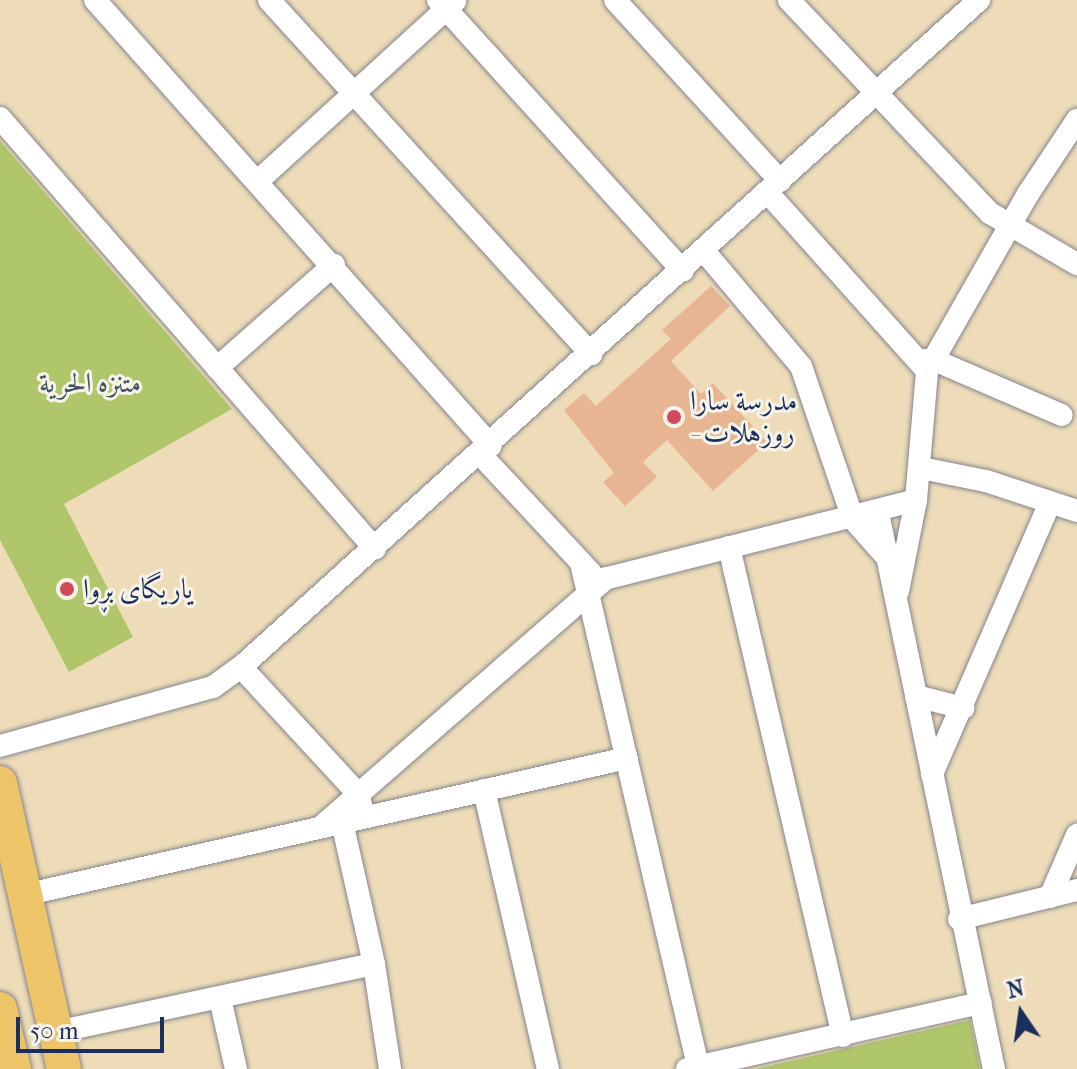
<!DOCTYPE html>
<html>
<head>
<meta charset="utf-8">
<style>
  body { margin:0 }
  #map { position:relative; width:1077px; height:1069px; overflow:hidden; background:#eedcb9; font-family:"IM FELL French Canon",Amiri,serif }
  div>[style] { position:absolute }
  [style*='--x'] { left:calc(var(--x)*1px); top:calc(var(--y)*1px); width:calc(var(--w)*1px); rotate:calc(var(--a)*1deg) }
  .green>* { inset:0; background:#b0c66b }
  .building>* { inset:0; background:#e8b593 }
  .roads { filter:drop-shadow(0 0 2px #84868c) drop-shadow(0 0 2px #84868c) }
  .street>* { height:22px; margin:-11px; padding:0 11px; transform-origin:11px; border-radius:11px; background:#fff }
  .primary>* { height:34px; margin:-17px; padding:0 17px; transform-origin:17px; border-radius:17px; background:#eec469 }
  .dots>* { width:22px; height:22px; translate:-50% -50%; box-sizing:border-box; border:4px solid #f7f3e8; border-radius:50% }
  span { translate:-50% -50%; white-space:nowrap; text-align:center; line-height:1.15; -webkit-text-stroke:6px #f7f3e8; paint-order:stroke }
  .park-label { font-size:28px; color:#405561 }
  .poi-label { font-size:28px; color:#1b2f5e }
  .left { translate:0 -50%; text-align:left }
  .north { position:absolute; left:981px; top:973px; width:80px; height:80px; -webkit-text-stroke:6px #f7f3e8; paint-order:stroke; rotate:347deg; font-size:22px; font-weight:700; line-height:32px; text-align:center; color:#1b2f5e }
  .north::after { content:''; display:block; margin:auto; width:28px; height:36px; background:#1b2f5e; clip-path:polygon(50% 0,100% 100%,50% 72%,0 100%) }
  .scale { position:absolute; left:16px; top:1017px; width:148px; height:36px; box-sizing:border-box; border:4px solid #1b2f5e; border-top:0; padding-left:10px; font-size:24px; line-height:28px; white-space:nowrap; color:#1b2f5e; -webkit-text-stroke:6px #f7f3e8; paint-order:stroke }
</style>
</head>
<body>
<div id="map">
  <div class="green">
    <div style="clip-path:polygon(0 141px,232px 409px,64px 504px,133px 637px,69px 672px,0 540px)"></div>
    <div style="clip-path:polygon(970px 1020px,980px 1069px,755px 1069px)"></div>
  </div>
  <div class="building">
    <div style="clip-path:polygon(711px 286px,730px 306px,671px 361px,701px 394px,713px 383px,767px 442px,713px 491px,667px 440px,643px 462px,657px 477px,625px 506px,603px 482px,614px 473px,564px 410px,584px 393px,596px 406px,671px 339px,662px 330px)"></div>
  </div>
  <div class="roads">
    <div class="street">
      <div style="--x:95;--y:0;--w:596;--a:48.4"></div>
      <div style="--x:269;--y:0;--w:479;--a:47.7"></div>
      <div style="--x:438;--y:0;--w:365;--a:47.9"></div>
      <div style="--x:615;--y:0;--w:245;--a:47.6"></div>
      <div style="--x:789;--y:0;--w:293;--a:46.7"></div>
      <div style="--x:990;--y:213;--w:101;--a:30.4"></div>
      <div style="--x:0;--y:118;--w:571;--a:48.97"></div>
      <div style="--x:258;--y:181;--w:267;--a:-42.4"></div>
      <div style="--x:768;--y:193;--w:239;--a:48.2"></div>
      <div style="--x:704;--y:251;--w:150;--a:49.9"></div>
      <div style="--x:801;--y:366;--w:162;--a:71.2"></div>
      <div style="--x:853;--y:519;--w:47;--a:48.5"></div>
      <div style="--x:922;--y:360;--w:12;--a:0"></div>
      <div style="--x:934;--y:360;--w:139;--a:23.3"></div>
      <div style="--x:217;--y:368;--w:156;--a:-41.4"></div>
      <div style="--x:480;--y:454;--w:163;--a:47"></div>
      <div style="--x:921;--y:468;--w:66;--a:11.3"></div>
      <div style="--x:986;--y:481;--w:96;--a:18.2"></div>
      <div style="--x:878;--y:513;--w:568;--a:78.22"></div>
      <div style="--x:729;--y:547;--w:502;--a:76.88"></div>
      <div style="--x:581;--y:563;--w:516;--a:76.91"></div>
      <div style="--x:592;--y:582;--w:334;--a:-14.2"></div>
      <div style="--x:898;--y:591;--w:93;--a:-78.8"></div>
      <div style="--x:916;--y:500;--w:129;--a:-85.1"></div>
      <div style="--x:927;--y:371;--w:204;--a:-60.3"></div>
      <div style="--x:1028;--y:194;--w:89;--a:-56.5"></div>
      <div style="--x:241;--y:667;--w:173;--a:47.3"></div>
      <div style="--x:358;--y:794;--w:15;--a:74"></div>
      <div style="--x:916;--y:696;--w:49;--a:14.3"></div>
      <div style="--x:0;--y:746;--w:221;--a:-15.5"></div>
      <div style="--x:213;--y:687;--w:34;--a:-36"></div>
      <div style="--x:241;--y:667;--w:995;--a:-42.11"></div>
      <div style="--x:932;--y:774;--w:296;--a:-66.5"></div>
      <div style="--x:484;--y:790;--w:286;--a:77.1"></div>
      <div style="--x:350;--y:809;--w:15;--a:122"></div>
      <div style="--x:342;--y:822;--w:146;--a:77.3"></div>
      <div style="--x:374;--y:964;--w:106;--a:81.3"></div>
      <div style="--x:322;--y:826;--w:377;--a:-41.1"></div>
      <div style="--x:24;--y:895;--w:618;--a:-12.8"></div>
      <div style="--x:1050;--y:897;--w:68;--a:-66.5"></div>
      <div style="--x:959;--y:919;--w:122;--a:-13.8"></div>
      <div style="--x:220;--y:998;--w:73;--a:77.3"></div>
      <div style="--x:56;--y:1032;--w:325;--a:-12.1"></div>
      <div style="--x:687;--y:1069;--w:301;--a:-12.7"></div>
    </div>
    <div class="primary">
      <div style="--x:0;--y:783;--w:293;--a:77.4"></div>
      <div style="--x:0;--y:1009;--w:62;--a:76.9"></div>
    </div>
  </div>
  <div class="dots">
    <div style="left:674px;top:417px;background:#d1495b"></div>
    <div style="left:67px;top:589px;background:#d1495b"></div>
  </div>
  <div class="park-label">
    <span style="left:90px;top:383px">متنزه الحرية</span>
  </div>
  <div class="poi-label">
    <span class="left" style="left:690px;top:417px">مدرسة سارا<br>- روزهلات</span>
    <span class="left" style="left:83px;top:589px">یاریگای بڕوا</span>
  </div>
  <div class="north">N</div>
  <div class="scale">50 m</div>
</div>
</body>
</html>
